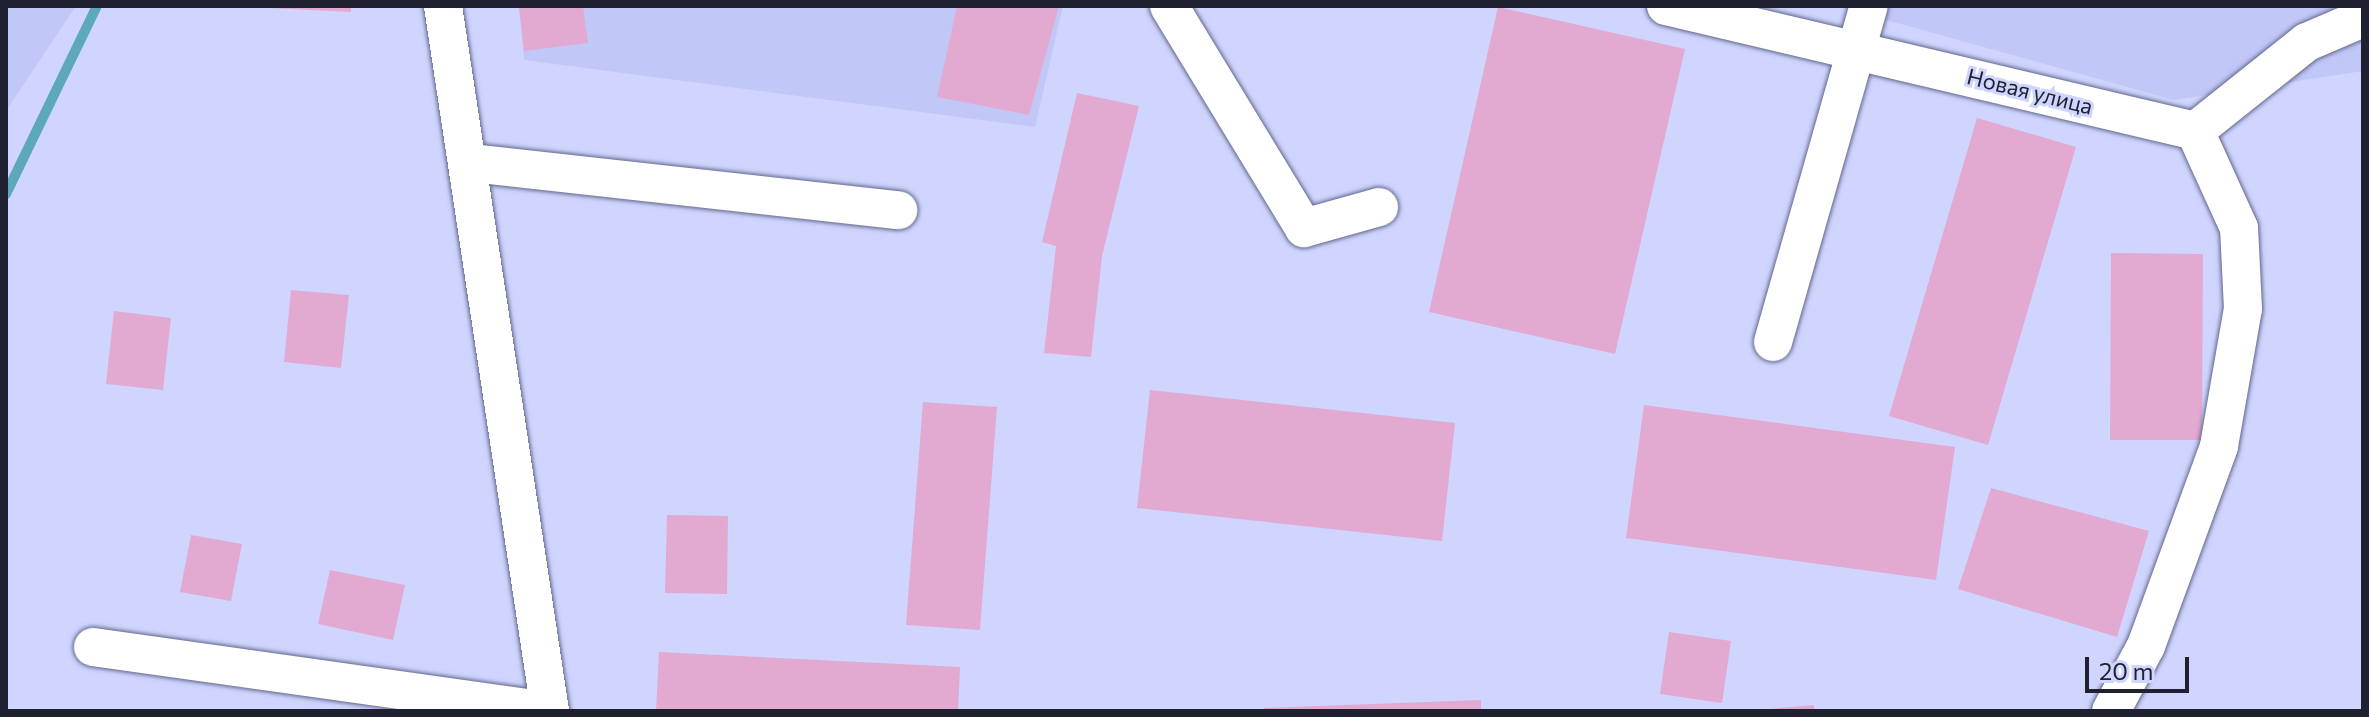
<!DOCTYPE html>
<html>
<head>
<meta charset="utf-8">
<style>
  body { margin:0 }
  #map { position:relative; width:2369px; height:717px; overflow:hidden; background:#cfd5fe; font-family:Commissioner,sans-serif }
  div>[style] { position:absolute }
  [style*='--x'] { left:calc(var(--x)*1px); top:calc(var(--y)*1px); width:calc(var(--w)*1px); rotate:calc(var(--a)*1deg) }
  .built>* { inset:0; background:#c1c8f8 }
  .stream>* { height:10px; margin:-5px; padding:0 5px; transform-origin:5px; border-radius:5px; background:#5ea8be }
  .building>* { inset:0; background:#e2aad0 }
  .roads { filter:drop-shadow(0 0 2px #63678c) drop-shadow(0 0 2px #63678c) }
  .minor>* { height:38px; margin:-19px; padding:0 19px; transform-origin:19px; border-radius:19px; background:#fff }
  span { translate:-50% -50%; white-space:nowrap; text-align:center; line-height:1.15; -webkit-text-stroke:6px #cfd5fe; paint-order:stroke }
  .street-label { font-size:22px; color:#1f2130 }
  .frame { position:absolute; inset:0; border:8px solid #1f2130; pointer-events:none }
  .scale { position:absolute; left:2085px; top:657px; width:104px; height:36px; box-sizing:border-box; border:4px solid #1f2130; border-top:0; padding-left:10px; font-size:24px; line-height:28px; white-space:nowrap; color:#1f2130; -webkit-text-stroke:6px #cfd5fe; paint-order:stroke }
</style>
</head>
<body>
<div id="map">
  <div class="built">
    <div style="clip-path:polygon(6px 6px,76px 6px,6px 111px)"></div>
    <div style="clip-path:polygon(519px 6px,1063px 6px,1035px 127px,524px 60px)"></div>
    <div style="clip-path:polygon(1836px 6px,2363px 6px,2363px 71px,2174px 100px)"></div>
  </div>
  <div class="stream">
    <div style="--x:6;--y:194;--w:209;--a:-64.2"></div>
  </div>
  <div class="building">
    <div style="clip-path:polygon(228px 6px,351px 6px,351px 12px)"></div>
    <div style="clip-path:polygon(519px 6px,583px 6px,588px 43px,524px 51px)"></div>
    <div style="clip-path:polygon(957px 6px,1059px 6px,1029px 115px,937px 97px)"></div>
    <div style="clip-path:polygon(1498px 7px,1685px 49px,1615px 354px,1429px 312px)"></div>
    <div style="clip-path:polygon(1077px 93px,1139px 106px,1102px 256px,1091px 357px,1044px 353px,1056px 246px,1042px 242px)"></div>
    <div style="clip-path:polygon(1977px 118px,2076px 147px,1988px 445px,1889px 416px)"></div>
    <div style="clip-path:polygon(2111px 253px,2203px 254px,2202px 440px,2110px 440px)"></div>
    <div style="clip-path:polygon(291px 290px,349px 295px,341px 368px,284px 362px)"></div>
    <div style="clip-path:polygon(114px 311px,171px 318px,163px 390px,106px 384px)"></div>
    <div style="clip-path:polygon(1150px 390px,1455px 423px,1442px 541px,1137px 508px)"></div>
    <div style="clip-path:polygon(923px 402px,997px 407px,980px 630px,906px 625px)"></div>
    <div style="clip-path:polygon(1644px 405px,1955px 447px,1936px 580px,1626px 538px)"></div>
    <div style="clip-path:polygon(1991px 488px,2149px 531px,2117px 637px,1958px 589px)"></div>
    <div style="clip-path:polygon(667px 515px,728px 516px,727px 594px,665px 593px)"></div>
    <div style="clip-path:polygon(191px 535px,242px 544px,231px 601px,180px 592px)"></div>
    <div style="clip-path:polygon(330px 570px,405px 585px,393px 640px,318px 624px)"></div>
    <div style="clip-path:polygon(1669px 632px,1731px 641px,1722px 703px,1660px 694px)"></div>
    <div style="clip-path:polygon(659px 652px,960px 667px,958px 711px,656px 711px)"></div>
    <div style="clip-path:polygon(1481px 700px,1481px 711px,1264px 711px,1264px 708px)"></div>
    <div style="clip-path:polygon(1814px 705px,1814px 711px,1771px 711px,1771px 709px)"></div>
  </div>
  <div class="roads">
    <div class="minor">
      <div style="--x:443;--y:6;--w:713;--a:81.37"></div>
      <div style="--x:1169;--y:6;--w:260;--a:58.7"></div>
      <div style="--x:1304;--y:228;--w:78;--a:-15.6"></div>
      <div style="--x:1666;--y:6;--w:544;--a:13.29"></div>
      <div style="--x:2195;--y:131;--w:143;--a:-38.5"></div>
      <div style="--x:2307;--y:42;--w:61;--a:-23.2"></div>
      <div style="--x:471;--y:163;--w:430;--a:6.3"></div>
      <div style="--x:1773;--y:342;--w:349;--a:-74.1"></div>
      <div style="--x:93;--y:647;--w:459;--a:8"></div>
      <div style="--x:2111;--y:711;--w:74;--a:-61.7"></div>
      <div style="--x:2146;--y:646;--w:213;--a:-69.9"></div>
      <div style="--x:2219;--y:446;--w:139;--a:-80.1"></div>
      <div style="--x:2243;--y:309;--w:81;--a:-92.8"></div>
      <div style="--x:2239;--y:228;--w:107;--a:-114.4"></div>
    </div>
  </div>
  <div class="street-label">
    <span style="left:2030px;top:91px;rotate:14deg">Новая улица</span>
  </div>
  <div class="frame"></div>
  <div class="scale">20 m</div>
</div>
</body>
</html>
